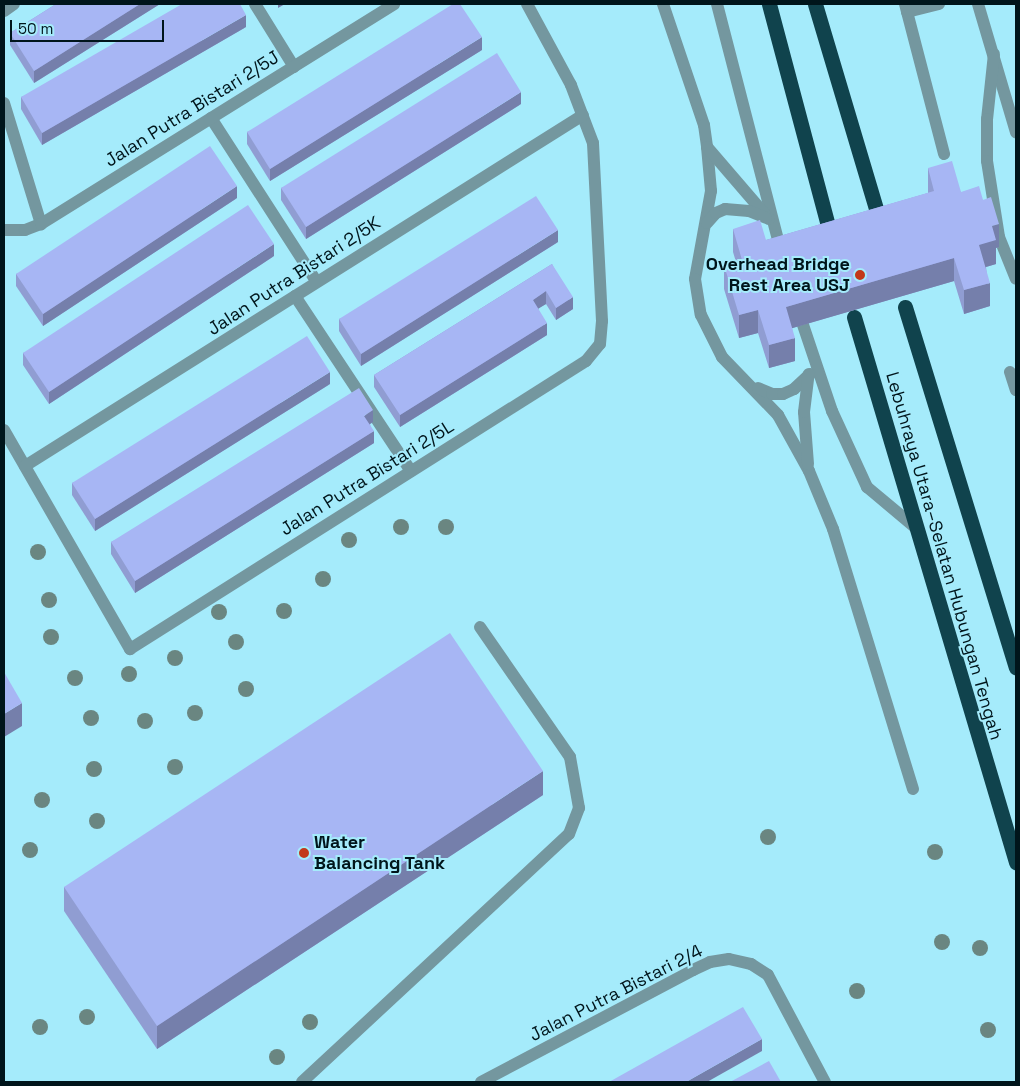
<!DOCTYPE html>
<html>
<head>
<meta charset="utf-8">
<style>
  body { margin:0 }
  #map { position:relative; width:1020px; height:1086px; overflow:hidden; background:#a5ebfb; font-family:"Space Grotesk",sans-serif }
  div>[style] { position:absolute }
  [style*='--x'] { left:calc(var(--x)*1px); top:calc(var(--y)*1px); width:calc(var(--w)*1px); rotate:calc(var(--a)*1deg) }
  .lane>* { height:12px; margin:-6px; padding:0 6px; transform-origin:6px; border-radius:6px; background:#74979f }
  .street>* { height:12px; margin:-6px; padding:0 6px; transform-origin:6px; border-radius:6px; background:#74979f }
  .highway>* { height:15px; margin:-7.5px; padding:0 7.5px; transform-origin:7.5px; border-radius:7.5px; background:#10434d }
  .trees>* { width:16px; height:16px; margin:-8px; border-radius:50%; background:#6a8681 }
  .wall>* { inset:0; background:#909dd2 }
  .shaded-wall>* { inset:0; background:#757fab }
  .building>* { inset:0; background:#a7b6f4 }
  .dots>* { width:14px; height:14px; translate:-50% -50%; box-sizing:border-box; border:2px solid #a5ebfb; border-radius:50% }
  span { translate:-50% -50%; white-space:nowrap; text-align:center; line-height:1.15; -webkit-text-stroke:4px #a5ebfb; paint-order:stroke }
  .street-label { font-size:18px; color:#00151b }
  .poi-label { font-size:18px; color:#00151b; font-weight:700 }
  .right { translate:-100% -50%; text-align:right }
  .left { translate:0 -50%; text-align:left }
  .frame { position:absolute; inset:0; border:5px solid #00151b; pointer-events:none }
  .scale { position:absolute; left:10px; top:20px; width:154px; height:22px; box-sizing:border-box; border:2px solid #00151b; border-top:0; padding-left:6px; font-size:15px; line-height:18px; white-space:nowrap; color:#00151b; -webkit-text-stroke:4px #a5ebfb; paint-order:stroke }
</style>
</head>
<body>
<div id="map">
  <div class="lane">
    <div style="--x:255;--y:4;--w:74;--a:58.2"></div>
    <div style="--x:663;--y:4;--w:128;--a:71.3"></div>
    <div style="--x:704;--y:125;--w:22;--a:82"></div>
    <div style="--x:707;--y:147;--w:44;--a:84.8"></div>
    <div style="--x:711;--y:191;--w:89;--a:100.3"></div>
    <div style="--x:695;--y:279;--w:36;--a:81"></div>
    <div style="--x:701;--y:315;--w:47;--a:63.4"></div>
    <div style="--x:722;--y:357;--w:81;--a:46"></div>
    <div style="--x:778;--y:415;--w:64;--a:61"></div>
    <div style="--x:809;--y:471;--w:63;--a:67.5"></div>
    <div style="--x:833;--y:529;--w:272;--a:72.9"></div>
    <div style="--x:717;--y:4;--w:256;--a:75.5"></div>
    <div style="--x:905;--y:4;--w:155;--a:75.4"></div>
    <div style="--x:978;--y:4;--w:134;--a:73.5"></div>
    <div style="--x:907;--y:12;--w:33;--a:-14"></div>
    <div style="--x:994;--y:54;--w:65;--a:96.1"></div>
    <div style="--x:987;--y:119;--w:42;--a:90"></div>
    <div style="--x:987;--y:161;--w:77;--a:81"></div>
    <div style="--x:999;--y:237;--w:45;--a:68"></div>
    <div style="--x:4;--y:103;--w:127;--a:73"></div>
    <div style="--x:211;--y:118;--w:194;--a:57.2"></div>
    <div style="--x:707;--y:147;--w:95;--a:49.3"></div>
    <div style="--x:707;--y:223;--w:13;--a:-48"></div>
    <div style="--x:716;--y:213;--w:10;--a:-24"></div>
    <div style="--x:725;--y:209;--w:24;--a:5"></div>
    <div style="--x:749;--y:211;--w:18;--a:22"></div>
    <div style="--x:295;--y:296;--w:210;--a:56.5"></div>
    <div style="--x:798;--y:310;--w:107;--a:71.4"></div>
    <div style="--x:832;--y:411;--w:84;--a:65.3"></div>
    <div style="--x:867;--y:487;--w:64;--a:39.9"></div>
    <div style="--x:1010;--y:372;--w:19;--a:72"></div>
    <div style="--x:758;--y:388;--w:15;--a:23"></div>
    <div style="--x:772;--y:394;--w:11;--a:0"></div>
    <div style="--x:783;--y:394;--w:12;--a:-24"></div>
    <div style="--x:794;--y:389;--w:22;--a:-43"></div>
    <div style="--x:808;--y:464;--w:52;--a:-94.4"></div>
    <div style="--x:804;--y:412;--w:38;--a:-83"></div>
    <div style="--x:302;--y:1082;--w:364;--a:-42.9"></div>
    <div style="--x:569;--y:834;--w:28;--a:-69"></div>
    <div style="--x:579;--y:808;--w:52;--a:-100"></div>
    <div style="--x:570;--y:757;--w:158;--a:-124.7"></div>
  </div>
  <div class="street">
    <div style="--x:4;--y:11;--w:12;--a:-35"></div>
    <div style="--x:4;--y:230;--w:21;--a:0"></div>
    <div style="--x:25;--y:230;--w:17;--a:-21"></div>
    <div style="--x:41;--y:224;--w:416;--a:-31.9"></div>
    <div style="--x:4;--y:430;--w:253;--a:60.1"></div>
    <div style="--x:130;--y:649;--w:539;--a:-32.28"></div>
    <div style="--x:586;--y:361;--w:22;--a:-51"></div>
    <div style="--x:600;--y:344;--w:23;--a:-85"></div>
    <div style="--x:602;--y:321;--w:178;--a:-92.9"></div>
    <div style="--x:593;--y:143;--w:62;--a:-110.8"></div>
    <div style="--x:571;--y:85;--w:92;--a:-118.5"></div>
    <div style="--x:25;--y:466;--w:659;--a:-32.17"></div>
    <div style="--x:481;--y:1082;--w:240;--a:-27.8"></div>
    <div style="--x:693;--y:970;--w:19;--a:-25"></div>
    <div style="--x:710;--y:962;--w:19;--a:-9"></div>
    <div style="--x:729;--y:959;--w:23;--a:13"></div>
    <div style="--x:751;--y:964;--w:20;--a:33"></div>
    <div style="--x:768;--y:975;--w:121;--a:62"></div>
  </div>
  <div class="highway">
    <div style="--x:769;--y:4;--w:241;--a:75.1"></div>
    <div style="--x:815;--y:4;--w:232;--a:73.4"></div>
    <div style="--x:905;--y:307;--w:377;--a:72.9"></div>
    <div style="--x:854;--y:317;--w:569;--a:73.45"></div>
  </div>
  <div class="trees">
    <div style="left:401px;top:527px"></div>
    <div style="left:446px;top:527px"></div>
    <div style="left:349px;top:540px"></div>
    <div style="left:38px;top:552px"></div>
    <div style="left:323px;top:579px"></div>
    <div style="left:49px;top:600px"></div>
    <div style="left:284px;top:611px"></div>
    <div style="left:219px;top:612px"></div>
    <div style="left:51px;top:637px"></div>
    <div style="left:236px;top:642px"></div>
    <div style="left:175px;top:658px"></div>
    <div style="left:129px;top:674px"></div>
    <div style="left:75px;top:678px"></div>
    <div style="left:246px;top:689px"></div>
    <div style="left:195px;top:713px"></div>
    <div style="left:91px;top:718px"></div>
    <div style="left:145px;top:721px"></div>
    <div style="left:175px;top:767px"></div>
    <div style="left:94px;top:769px"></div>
    <div style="left:42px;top:800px"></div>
    <div style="left:97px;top:821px"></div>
    <div style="left:768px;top:837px"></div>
    <div style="left:30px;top:850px"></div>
    <div style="left:935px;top:852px"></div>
    <div style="left:942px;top:942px"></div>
    <div style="left:980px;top:948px"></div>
    <div style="left:857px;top:991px"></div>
    <div style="left:87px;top:1017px"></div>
    <div style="left:310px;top:1022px"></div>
    <div style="left:40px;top:1027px"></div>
    <div style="left:988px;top:1030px"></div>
    <div style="left:277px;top:1057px"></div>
  </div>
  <div class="wall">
    <div style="clip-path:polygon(56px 4px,160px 4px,34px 83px,10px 45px,10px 33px)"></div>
    <div style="clip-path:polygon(246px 27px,42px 145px,21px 109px,21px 97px)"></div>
    <div style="clip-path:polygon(482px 50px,270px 181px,247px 144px,247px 132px)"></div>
    <div style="clip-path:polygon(521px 104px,306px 239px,281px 200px,281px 188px)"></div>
    <div style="clip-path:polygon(928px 168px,961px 192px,983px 200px,999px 247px,996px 248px,996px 264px,986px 267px,990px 306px,964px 314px,954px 281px,792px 328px,795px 361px,769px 368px,758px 333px,739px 338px,724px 289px,724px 265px,736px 262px,733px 252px,733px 229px,766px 240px,928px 193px)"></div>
    <div style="clip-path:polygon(237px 198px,43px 326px,16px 286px,16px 274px)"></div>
    <div style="clip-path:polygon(558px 242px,361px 366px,339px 331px,339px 319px)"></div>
    <div style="clip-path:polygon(274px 256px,49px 404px,23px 365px,23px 353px)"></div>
    <div style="clip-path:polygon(552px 264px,573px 309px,556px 320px,546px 304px,538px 308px,547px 335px,400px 427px,374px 387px,374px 375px)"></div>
    <div style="clip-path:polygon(330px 384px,95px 531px,72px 495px,72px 483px)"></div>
    <div style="clip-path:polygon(373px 422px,370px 424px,374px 443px,135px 593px,111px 554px,111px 542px)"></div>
    <div style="clip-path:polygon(543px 795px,157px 1049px,64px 911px,64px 887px)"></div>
  </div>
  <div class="shaded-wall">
    <div style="clip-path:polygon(140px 4px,160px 4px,34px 83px,34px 71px)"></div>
    <div style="clip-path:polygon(278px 4px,285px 4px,278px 8px)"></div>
    <div style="clip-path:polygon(246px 15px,246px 27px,42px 145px,42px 133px)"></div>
    <div style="clip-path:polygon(482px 37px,482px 50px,270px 181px,270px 169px)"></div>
    <div style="clip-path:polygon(521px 92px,521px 104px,306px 239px,306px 227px)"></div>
    <div style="clip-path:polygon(237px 186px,237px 198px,43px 326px,43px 314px)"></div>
    <div style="clip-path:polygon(999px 224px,999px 247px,996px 248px,996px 264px,979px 269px,979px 245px,992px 226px)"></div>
    <div style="clip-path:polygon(558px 230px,558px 242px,361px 366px,361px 354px)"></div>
    <div style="clip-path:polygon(274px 244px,274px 256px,49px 404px,49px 392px)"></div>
    <div style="clip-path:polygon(954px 258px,954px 281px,786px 330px,786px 307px)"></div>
    <div style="clip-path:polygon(990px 283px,990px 306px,964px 314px,964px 290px)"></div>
    <div style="clip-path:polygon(546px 291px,546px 304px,533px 312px,533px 300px)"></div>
    <div style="clip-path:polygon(573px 297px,573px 309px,556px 320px,556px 308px)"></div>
    <div style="clip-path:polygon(758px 310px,758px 333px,739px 338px,739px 315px)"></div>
    <div style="clip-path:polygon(547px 323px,547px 335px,400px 427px,400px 415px)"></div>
    <div style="clip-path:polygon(795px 338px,795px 361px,769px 368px,769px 345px)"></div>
    <div style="clip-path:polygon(330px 372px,330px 384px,95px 531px,95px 519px)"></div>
    <div style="clip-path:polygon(373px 410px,373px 422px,364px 428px,364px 416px)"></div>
    <div style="clip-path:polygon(374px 431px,374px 443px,135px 593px,135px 581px)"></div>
    <div style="clip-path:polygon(22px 703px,22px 726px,4px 737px,4px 714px)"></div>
    <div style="clip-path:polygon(543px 771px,543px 795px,157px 1049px,157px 1026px)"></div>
    <div style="clip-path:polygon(762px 1039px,762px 1051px,707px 1082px,686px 1082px)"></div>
  </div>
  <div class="building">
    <div style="clip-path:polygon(56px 4px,140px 4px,34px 71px,10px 33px)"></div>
    <div style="clip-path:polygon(182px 4px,240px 4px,246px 15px,42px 133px,21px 97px)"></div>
    <div style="clip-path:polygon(453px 4px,460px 4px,482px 37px,270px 169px,247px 132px)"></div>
    <div style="clip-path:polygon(497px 53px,521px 92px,306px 227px,281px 188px)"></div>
    <div style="clip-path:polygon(210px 146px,237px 186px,43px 314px,16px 274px)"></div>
    <div style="clip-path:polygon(952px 161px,961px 192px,979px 186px,983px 200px,991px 197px,999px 224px,992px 226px,996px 240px,979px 245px,990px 283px,964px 290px,954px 258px,786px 307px,795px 338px,769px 345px,758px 310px,739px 315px,724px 265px,742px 260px,733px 229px,760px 220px,766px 240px,934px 191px,928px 168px)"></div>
    <div style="clip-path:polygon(536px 196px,558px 230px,361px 354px,339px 319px)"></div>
    <div style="clip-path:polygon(248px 205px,274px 244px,49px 392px,23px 353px)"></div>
    <div style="clip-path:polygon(552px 264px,573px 297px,556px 308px,546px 291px,533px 300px,547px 323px,400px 415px,374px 375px)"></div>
    <div style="clip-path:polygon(307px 336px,330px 372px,95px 519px,72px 483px)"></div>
    <div style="clip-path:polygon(359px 388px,373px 410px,364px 416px,374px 431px,135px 581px,111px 542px)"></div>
    <div style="clip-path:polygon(450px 633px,543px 771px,157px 1026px,64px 887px)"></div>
    <div style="clip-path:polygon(4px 672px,22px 703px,4px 714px)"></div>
    <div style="clip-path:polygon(743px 1007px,762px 1039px,686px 1082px,609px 1082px)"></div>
    <div style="clip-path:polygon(769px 1061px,781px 1082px,730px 1082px)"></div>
  </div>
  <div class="dots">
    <div style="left:860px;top:275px;background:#c23819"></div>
    <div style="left:304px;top:853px;background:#c23819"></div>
  </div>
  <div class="street-label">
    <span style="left:192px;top:109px;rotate:-32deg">Jalan Putra Bistari 2/5J</span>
    <span style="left:294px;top:276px;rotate:-33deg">Jalan Putra Bistari 2/5K</span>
    <span style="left:367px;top:478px;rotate:-32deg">Jalan Putra Bistari 2/5L</span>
    <span style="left:944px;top:556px;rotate:74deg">Lebuhraya Utara–Selatan Hubungan Tengah</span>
    <span style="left:616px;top:993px;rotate:-27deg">Jalan Putra Bistari 2/4</span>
  </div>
  <div class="poi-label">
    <span class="right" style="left:850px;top:275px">Overhead Bridge<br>Rest Area USJ</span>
    <span class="left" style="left:314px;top:853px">Water<br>Balancing Tank</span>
  </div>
  <div class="frame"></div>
  <div class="scale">50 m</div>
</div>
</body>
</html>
